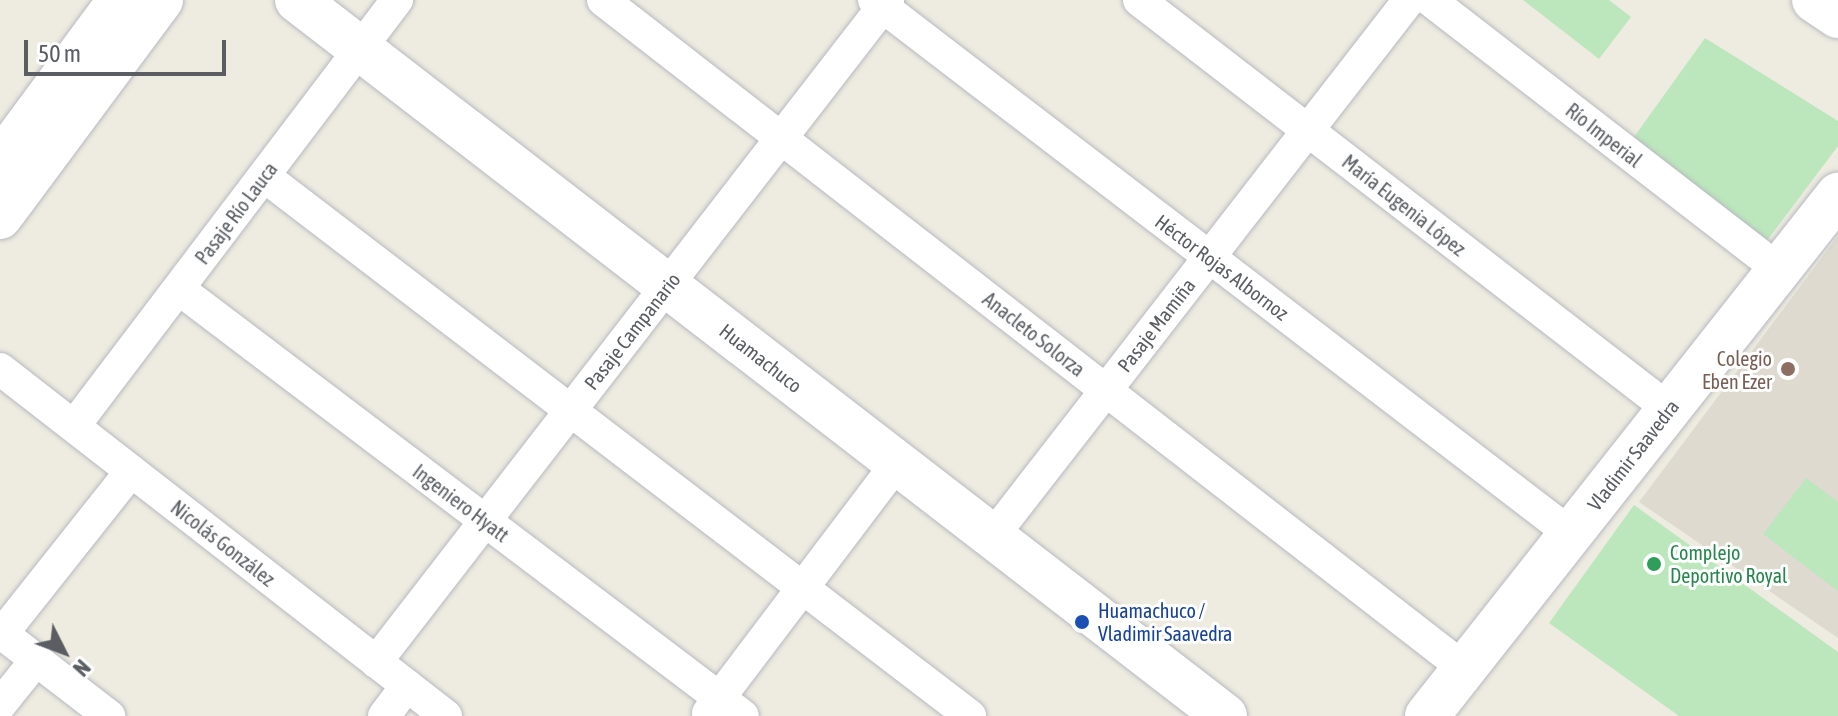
<!DOCTYPE html>
<html>
<head>
<meta charset="utf-8">
<style>
  body { margin:0 }
  #map { position:relative; width:1838px; height:716px; overflow:hidden; background:#eeebe1; font-family:"Asap Condensed",sans-serif }
  div>[style] { position:absolute }
  [style*='--x'] { left:calc(var(--x)*1px); top:calc(var(--y)*1px); width:calc(var(--w)*1px); rotate:calc(var(--a)*1deg) }
  .education>* { inset:0; background:#dedad0 }
  .green>* { inset:0; background:#bce7bc }
  .roads { filter:drop-shadow(0 0 2px #b7babf) drop-shadow(0 0 2px #b7babf) }
  .street>* { height:32px; margin:-16px; padding:0 16px; transform-origin:16px; border-radius:16px; background:#fff }
  .secondary>* { height:44px; margin:-22px; padding:0 22px; transform-origin:22px; border-radius:22px; background:#fff }
  .dots>* { width:22px; height:22px; translate:-50% -50%; box-sizing:border-box; border:4px solid #fff; border-radius:50% }
  span { translate:-50% -50%; white-space:nowrap; text-align:center; line-height:1.15; -webkit-text-stroke:6px #fff; paint-order:stroke }
  .street-label { font-size:20px; color:#5a5e63 }
  .education-label { font-size:20px; color:#785e54 }
  .right { translate:-100% -50%; text-align:right }
  .leisure-label { font-size:20px; color:#27864d }
  .left { translate:0 -50%; text-align:left }
  .transit-label { font-size:20px; color:#164399 }
  .north { position:absolute; left:24px; top:612px; width:80px; height:80px; -webkit-text-stroke:6px #fff; paint-order:stroke; rotate:132deg; font-size:22px; font-weight:700; line-height:32px; text-align:center; color:#5a5e63 }
  .north::after { content:''; display:block; margin:auto; width:28px; height:36px; background:#5a5e63; clip-path:polygon(50% 0,100% 100%,50% 72%,0 100%) }
  .scale { position:absolute; left:24px; top:40px; width:202px; height:36px; box-sizing:border-box; border:4px solid #5a5e63; border-top:0; padding-left:10px; font-size:24px; line-height:28px; white-space:nowrap; color:#5a5e63; -webkit-text-stroke:6px #fff; paint-order:stroke }
</style>
</head>
<body>
<div id="map">
  <div class="education">
    <div style="clip-path:polygon(1838px 236px,1838px 638px,1639px 502px)"></div>
  </div>
  <div class="green">
    <div style="clip-path:polygon(1523px 0,1609px 0,1631px 17px,1599px 59px)"></div>
    <div style="clip-path:polygon(1705px 38px,1838px 121px,1838px 146px,1766px 242px,1634px 137px)"></div>
    <div style="clip-path:polygon(1806px 478px,1838px 502px,1838px 591px,1763px 534px)"></div>
    <div style="clip-path:polygon(1634px 505px,1838px 652px,1838px 716px,1679px 716px,1549px 623px)"></div>
  </div>
  <div class="roads">
    <div class="street">
      <div style="--x:603;--y:0;--w:1091;--a:37.82"></div>
      <div style="--x:874;--y:0;--w:878;--a:37.46"></div>
      <div style="--x:1139;--y:0;--w:669;--a:37.66"></div>
      <div style="--x:1430;--y:0;--w:441;--a:37.7"></div>
      <div style="--x:264;--y:176;--w:889;--a:37.41"></div>
      <div style="--x:179;--y:289;--w:707;--a:37.13"></div>
      <div style="--x:0;--y:369;--w:565;--a:37.88"></div>
      <div style="--x:74;--y:426;--w:535;--a:-52.83"></div>
      <div style="--x:992;--y:537;--w:680;--a:-52.17"></div>
      <div style="--x:0;--y:632;--w:138;--a:37.6"></div>
      <div style="--x:2;--y:634;--w:208;--a:-51.6"></div>
      <div style="--x:376;--y:662;--w:837;--a:-52.28"></div>
      <div style="--x:0;--y:705;--w:58;--a:-51.3"></div>
      <div style="--x:708;--y:713;--w:313;--a:-52.9"></div>
      <div style="--x:384;--y:716;--w:38;--a:-53"></div>
    </div>
    <div class="secondary">
      <div style="--x:297;--y:0;--w:1172;--a:37.65"></div>
      <div style="--x:1814;--y:0;--w:29;--a:34"></div>
      <div style="--x:0;--y:162;--w:202;--a:-53.5"></div>
      <div style="--x:0;--y:217;--w:270;--a:-53.4"></div>
      <div style="--x:1427;--y:716;--w:664;--a:-51.73"></div>
    </div>
  </div>
  <div class="dots">
    <div style="left:1788px;top:369px;background:#8d6e63"></div>
    <div style="left:1654px;top:564px;background:#2e9e5b"></div>
    <div style="left:1082px;top:622px;background:#1a4fb4"></div>
  </div>
  <div class="street-label">
    <span style="left:1604px;top:135px;rotate:38deg">Río Imperial</span>
    <span style="left:1404px;top:205px;rotate:38deg">María Eugenia López</span>
    <span style="left:236px;top:213px;rotate:-53deg">Pasaje Río Lauca</span>
    <span style="left:1222px;top:267px;rotate:37deg">Héctor Rojas Albornoz</span>
    <span style="left:1156px;top:325px;rotate:-52deg">Pasaje Mamiña</span>
    <span style="left:632px;top:331px;rotate:-52deg">Pasaje Campanario</span>
    <span style="left:1034px;top:334px;rotate:38deg">Anacleto Solorza</span>
    <span style="left:761px;top:358px;rotate:38deg">Huamachuco</span>
    <span style="left:1633px;top:455px;rotate:-52deg">Vladimir Saavedra</span>
    <span style="left:461px;top:503px;rotate:37deg">Ingeniero Hyatt</span>
    <span style="left:223px;top:543px;rotate:38deg">Nicolás González</span>
  </div>
  <div class="education-label">
    <span class="right" style="left:1772px;top:370px">Colegio<br>Eben Ezer</span>
  </div>
  <div class="leisure-label">
    <span class="left" style="left:1670px;top:564px">Complejo<br>Deportivo Royal</span>
  </div>
  <div class="transit-label">
    <span class="left" style="left:1098px;top:622px">Huamachuco /<br>Vladimir Saavedra</span>
  </div>
  <div class="north">N</div>
  <div class="scale">50 m</div>
</div>
</body>
</html>
